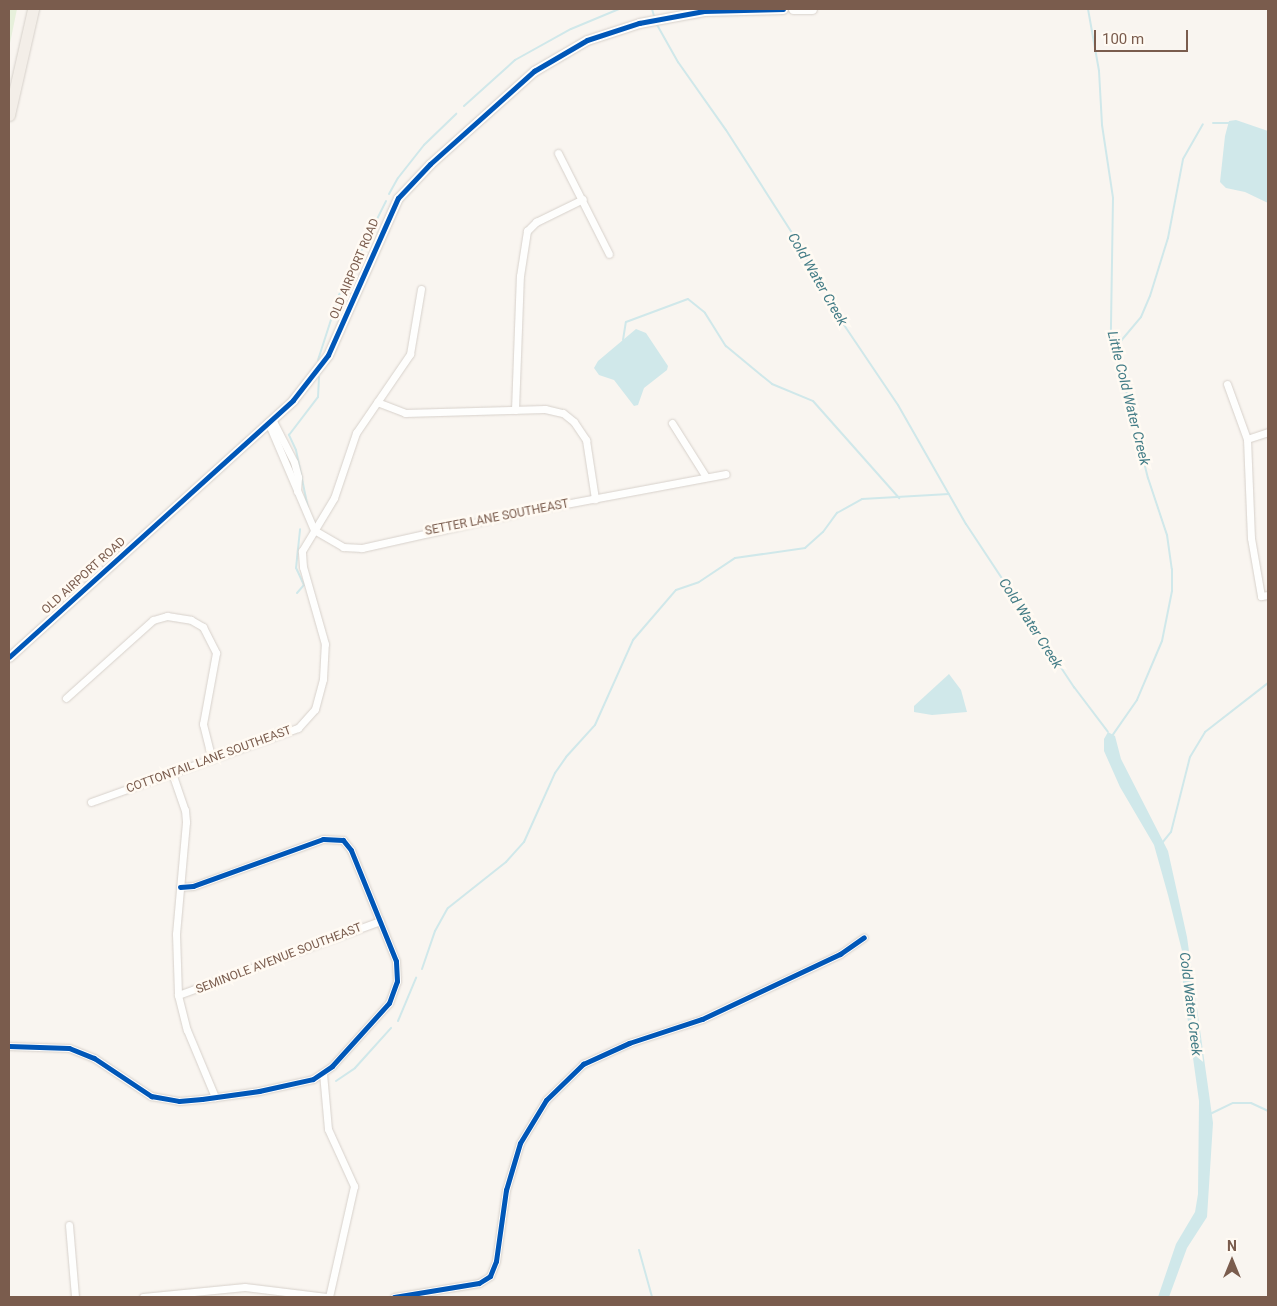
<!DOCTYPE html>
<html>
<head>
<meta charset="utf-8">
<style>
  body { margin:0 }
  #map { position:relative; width:1277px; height:1306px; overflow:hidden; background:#f9f5f0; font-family:Roboto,sans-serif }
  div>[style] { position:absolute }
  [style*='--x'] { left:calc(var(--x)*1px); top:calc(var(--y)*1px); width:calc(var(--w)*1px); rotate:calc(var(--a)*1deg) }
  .green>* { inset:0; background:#e7f0db }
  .water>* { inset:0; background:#d0e8ea }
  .stream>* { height:2px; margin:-1px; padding:0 1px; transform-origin:1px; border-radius:1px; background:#d0e8ea }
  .roads { filter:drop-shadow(0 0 1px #d7d1cb) drop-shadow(0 0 1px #d7d1cb) }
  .minor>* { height:7px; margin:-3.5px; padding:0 3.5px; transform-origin:3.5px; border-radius:3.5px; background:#fefefd }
  .tertiary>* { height:9px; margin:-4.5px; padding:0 4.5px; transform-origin:4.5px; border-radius:4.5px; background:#fefefd }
  .primary>* { height:11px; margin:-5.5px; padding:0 5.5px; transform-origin:5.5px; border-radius:5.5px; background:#f3eee8 }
  .cycleway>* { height:5px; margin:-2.5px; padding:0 2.5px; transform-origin:2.5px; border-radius:2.5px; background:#0057b8 }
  span { translate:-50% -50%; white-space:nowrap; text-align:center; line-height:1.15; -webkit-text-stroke:5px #fffaf3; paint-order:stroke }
  .street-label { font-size:12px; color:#7a5c4d }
  .water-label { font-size:14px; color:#437c86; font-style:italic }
  .frame { position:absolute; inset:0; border:10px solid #7a5c4d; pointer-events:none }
  .north { position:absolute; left:1207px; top:1236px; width:50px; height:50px; -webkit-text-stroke:4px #fffaf3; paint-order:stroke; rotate:0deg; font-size:14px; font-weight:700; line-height:20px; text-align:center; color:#7a5c4d }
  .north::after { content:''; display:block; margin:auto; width:18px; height:22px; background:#7a5c4d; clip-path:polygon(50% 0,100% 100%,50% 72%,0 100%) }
  .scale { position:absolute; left:1094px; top:30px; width:94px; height:22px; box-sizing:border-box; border:2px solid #7a5c4d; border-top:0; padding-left:6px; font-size:15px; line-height:18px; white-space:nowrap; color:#7a5c4d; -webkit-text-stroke:4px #fffaf3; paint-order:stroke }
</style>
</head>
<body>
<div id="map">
  <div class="green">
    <div style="clip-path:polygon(9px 9px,17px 9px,9px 48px)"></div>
  </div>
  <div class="water">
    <div style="clip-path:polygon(1236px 120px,1268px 131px,1268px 203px,1245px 192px,1226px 188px,1220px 182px,1225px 136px,1229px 121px)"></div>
    <div style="clip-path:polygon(636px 329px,646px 333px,668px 366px,667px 370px,644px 388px,638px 405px,634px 406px,614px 380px,599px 375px,594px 368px,598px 361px)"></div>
    <div style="clip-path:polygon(949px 674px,961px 690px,967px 712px,932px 715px,914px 712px,914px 706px)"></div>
    <div style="clip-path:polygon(1108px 732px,1115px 736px,1121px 759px,1168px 851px,1187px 937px,1210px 1101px,1213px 1123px,1207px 1217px,1187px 1248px,1169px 1297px,1158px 1297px,1176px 1244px,1195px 1212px,1198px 1194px,1199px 1101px,1183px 986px,1183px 955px,1168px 895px,1154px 845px,1120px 787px,1104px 751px,1104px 739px)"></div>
  </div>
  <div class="stream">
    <div style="--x:652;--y:9;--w:7;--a:74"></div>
    <div style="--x:1088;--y:9;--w:63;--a:79.9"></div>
    <div style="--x:1099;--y:71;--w:54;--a:86.8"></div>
    <div style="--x:1102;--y:125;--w:74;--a:81.4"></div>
    <div style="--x:1113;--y:198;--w:132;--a:90.9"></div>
    <div style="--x:1111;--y:330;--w:153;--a:76"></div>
    <div style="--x:1148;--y:478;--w:60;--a:71.6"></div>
    <div style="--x:1167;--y:535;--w:34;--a:82"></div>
    <div style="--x:1172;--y:569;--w:22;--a:90"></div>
    <div style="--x:1172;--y:591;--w:51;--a:101.3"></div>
    <div style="--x:1162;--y:641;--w:64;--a:113"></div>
    <div style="--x:1137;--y:700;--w:44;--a:124.8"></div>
    <div style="--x:656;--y:23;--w:45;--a:60.6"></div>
    <div style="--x:678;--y:62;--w:83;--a:54.8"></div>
    <div style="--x:726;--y:130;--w:133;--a:57.3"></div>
    <div style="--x:798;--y:242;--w:88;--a:61.4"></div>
    <div style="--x:840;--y:319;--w:104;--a:56"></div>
    <div style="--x:898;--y:405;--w:137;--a:60.3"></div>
    <div style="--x:966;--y:524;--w:196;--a:56.5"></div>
    <div style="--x:1074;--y:687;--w:56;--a:52.9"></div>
    <div style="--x:464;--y:106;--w:69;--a:-42"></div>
    <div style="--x:515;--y:60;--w:64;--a:-29"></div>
    <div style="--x:571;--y:29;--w:52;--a:-22.6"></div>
    <div style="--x:1213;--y:123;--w:17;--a:0"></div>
    <div style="--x:389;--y:194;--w:18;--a:-61"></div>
    <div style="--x:398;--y:178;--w:42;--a:-51.8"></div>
    <div style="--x:424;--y:145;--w:45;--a:-44.1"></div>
    <div style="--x:623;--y:340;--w:18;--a:-81"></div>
    <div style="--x:626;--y:322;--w:66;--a:-20.4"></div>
    <div style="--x:688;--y:299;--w:22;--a:39"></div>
    <div style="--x:705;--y:313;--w:39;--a:58"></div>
    <div style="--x:726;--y:346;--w:45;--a:39.6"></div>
    <div style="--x:761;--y:375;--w:14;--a:39"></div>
    <div style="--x:772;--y:384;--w:44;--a:22.5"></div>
    <div style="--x:813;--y:401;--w:130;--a:48.4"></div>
    <div style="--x:1115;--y:348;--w:40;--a:-50"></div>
    <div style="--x:1141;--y:317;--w:23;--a:-67"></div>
    <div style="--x:1150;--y:296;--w:61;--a:-72.8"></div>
    <div style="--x:1168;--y:238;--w:80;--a:-79.2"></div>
    <div style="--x:1183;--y:159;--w:40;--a:-60.3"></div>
    <div style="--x:318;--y:360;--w:68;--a:-72.1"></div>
    <div style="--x:339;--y:295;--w:105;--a:-63.4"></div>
    <div style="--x:308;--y:508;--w:59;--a:-101.7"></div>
    <div style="--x:296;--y:450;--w:17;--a:-115"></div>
    <div style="--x:289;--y:435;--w:48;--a:-52.7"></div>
    <div style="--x:318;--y:397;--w:20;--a:-87"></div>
    <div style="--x:297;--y:593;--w:11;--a:-49"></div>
    <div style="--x:304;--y:585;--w:19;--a:-115"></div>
    <div style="--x:296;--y:568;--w:39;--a:-84"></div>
    <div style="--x:1162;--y:843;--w:14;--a:-51"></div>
    <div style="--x:1171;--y:832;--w:77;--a:-75.8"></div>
    <div style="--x:1190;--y:757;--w:29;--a:-59"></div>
    <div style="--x:1205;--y:732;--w:80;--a:-37.9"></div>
    <div style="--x:422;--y:969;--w:40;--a:-71.1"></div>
    <div style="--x:435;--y:931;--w:26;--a:-61"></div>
    <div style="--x:448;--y:908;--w:74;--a:-38.4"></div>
    <div style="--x:506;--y:862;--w:27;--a:-48"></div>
    <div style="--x:524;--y:842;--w:76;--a:-65.8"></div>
    <div style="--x:555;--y:773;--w:19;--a:-55"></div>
    <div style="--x:566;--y:757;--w:43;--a:-47.8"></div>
    <div style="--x:595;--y:725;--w:93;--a:-65.9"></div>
    <div style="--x:633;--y:640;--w:66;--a:-49.3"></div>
    <div style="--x:676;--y:590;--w:24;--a:-19"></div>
    <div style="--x:699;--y:582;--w:43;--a:-33.7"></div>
    <div style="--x:735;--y:558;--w:71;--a:-8.1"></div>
    <div style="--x:805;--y:548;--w:24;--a:-42"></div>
    <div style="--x:823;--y:532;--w:24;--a:-54"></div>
    <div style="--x:837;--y:513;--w:29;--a:-29"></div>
    <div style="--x:862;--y:499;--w:87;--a:-3.3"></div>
    <div style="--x:398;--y:1021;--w:47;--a:-67.3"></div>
    <div style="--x:336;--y:1081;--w:23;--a:-34"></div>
    <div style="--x:355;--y:1068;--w:54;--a:-48"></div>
    <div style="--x:1210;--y:1114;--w:25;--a:-26"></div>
    <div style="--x:1233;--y:1103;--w:18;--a:0"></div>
    <div style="--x:1251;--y:1103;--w:19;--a:25"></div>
    <div style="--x:639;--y:1250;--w:49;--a:74.5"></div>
  </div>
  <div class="roads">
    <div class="minor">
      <div style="--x:558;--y:153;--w:113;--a:63.2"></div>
      <div style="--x:1227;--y:384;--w:59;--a:70"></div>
      <div style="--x:1247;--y:439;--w:99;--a:87.7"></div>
      <div style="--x:1251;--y:538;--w:59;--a:80.2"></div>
      <div style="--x:1261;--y:596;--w:7;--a:-8"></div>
      <div style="--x:377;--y:402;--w:30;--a:21"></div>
      <div style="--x:405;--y:413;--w:140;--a:-1.6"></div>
      <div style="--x:545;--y:409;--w:18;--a:13"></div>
      <div style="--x:563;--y:413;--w:14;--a:39"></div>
      <div style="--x:574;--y:422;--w:22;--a:56"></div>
      <div style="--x:586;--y:440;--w:60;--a:81.3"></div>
      <div style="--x:515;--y:410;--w:134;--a:-87.9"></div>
      <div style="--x:520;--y:276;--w:46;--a:-81.2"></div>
      <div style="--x:527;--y:231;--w:13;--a:-45"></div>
      <div style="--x:536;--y:222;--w:52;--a:-26.1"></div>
      <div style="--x:272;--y:419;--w:48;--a:62.9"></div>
      <div style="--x:294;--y:462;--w:16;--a:75"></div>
      <div style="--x:298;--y:477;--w:14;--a:94"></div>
      <div style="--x:268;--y:422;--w:117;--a:66.9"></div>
      <div style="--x:314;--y:530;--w:34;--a:30"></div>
      <div style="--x:343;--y:547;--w:19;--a:3"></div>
      <div style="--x:362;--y:548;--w:170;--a:-12.6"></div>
      <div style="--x:528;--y:511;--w:201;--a:-10.6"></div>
      <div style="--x:672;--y:423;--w:64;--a:57.8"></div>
      <div style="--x:1247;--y:439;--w:22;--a:-18"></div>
      <div style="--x:66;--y:698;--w:117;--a:-41.9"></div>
      <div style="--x:153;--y:620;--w:15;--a:-16"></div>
      <div style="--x:167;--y:616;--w:24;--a:9"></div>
      <div style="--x:191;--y:620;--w:14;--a:30"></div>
      <div style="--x:203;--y:627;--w:29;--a:63"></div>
      <div style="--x:216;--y:653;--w:72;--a:100.4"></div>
      <div style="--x:203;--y:724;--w:36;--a:76"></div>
      <div style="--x:172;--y:773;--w:39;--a:71"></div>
      <div style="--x:185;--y:810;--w:12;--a:85"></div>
      <div style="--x:186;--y:822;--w:112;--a:95.1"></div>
      <div style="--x:176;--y:934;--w:61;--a:88.1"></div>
      <div style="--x:178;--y:995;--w:36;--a:76"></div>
      <div style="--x:187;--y:1030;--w:73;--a:67.3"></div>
      <div style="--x:91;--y:802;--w:220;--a:-19.7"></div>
      <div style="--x:298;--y:728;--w:25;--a:-48"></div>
      <div style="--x:315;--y:709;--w:31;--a:-75"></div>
      <div style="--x:323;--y:679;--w:35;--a:-87"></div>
      <div style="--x:325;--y:644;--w:80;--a:-105.9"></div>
      <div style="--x:303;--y:567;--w:16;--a:-94"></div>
      <div style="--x:302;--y:551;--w:62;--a:-58.9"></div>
      <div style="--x:334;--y:498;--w:69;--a:-71.3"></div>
      <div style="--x:356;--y:433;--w:96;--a:-55.6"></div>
      <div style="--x:410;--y:354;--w:66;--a:-80.4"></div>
      <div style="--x:178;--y:995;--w:215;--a:-20.1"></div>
      <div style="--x:9;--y:1046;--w:60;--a:1.9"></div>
      <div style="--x:69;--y:1048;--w:27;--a:22"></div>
      <div style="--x:94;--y:1058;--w:69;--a:33.7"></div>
      <div style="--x:151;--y:1096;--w:28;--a:10"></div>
      <div style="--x:179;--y:1101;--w:23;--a:-5"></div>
      <div style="--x:202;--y:1099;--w:58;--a:-8"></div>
      <div style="--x:259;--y:1091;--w:55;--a:-12.5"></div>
      <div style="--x:313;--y:1079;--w:23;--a:-34"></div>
      <div style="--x:332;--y:1066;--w:85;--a:-47.9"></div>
      <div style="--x:389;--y:1003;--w:23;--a:-70"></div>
      <div style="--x:397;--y:981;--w:20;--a:-93"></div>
      <div style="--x:396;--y:961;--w:120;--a:-112.1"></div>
      <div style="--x:351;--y:850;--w:13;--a:-129"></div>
      <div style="--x:343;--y:840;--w:20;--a:-177"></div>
      <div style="--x:323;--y:839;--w:138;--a:160.1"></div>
      <div style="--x:193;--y:886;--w:13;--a:176"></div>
      <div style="--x:323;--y:1073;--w:56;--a:84.9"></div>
      <div style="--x:328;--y:1129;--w:63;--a:65.5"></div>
      <div style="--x:354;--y:1186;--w:114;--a:102.7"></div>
      <div style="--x:69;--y:1225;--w:72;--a:85.2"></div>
      <div style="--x:143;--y:1297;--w:102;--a:-5.6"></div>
      <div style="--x:245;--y:1287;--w:82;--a:7"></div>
      <div style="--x:394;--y:1297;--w:86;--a:-9.4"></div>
      <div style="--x:479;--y:1283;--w:13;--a:-32"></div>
      <div style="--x:490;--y:1276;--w:16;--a:-68"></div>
      <div style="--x:496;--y:1261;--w:72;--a:-82"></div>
      <div style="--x:506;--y:1190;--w:49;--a:-73.4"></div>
      <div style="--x:520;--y:1143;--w:50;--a:-58.8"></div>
      <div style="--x:546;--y:1100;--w:52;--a:-44.2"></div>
      <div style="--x:583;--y:1064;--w:51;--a:-24.5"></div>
      <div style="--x:629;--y:1043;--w:77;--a:-18.2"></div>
      <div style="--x:702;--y:1019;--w:153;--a:-25.2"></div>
      <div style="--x:840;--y:954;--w:29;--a:-35"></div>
    </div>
    <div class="tertiary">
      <div style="--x:793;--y:9;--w:19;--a:0"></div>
      <div style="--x:9;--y:657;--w:383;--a:-42.1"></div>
      <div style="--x:293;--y:400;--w:57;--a:-52.1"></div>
      <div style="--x:328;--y:355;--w:172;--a:-66"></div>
      <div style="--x:398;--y:198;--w:47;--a:-46.7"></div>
      <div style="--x:430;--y:164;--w:140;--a:-41.8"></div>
      <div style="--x:534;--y:71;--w:61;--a:-30.3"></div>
      <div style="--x:587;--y:40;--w:55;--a:-18.1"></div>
      <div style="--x:639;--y:23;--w:66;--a:-10.5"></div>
      <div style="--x:704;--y:11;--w:79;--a:-1.5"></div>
    </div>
    <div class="primary">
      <div style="--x:9;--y:115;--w:109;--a:-77.2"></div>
    </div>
  </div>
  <div class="cycleway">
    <div style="--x:9;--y:657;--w:383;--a:-42.1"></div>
    <div style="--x:293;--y:400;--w:57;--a:-52.1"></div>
    <div style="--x:328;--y:355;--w:172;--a:-66"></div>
    <div style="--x:398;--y:198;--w:47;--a:-46.7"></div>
    <div style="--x:430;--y:164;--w:140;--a:-41.8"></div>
    <div style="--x:534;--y:71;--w:61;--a:-30.3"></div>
    <div style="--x:587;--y:40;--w:55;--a:-18.1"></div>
    <div style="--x:639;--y:23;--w:66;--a:-10.5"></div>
    <div style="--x:704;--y:11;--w:79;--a:-1.5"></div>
    <div style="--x:9;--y:1046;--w:60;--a:1.9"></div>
    <div style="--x:69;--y:1048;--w:27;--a:22"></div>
    <div style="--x:94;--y:1058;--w:69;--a:33.7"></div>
    <div style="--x:151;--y:1096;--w:28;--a:10"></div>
    <div style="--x:179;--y:1101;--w:23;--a:-5"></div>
    <div style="--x:202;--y:1099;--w:58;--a:-8"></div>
    <div style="--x:259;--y:1091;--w:55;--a:-12.5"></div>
    <div style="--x:313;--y:1079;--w:23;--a:-34"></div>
    <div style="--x:332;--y:1066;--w:85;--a:-47.9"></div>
    <div style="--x:389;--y:1003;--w:23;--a:-70"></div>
    <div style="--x:397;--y:981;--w:20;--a:-93"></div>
    <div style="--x:396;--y:961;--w:120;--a:-112.1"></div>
    <div style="--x:351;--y:850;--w:13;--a:-129"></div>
    <div style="--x:343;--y:840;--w:20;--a:-177"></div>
    <div style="--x:323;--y:839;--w:138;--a:160.1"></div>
    <div style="--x:193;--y:886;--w:13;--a:176"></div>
    <div style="--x:394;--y:1297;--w:86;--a:-9.4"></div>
    <div style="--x:479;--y:1283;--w:13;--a:-32"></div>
    <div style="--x:490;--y:1276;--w:16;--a:-68"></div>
    <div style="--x:496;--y:1261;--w:72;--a:-82"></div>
    <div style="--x:506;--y:1190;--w:49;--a:-73.4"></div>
    <div style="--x:520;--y:1143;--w:50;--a:-58.8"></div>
    <div style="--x:546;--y:1100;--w:52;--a:-44.2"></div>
    <div style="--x:583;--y:1064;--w:51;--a:-24.5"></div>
    <div style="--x:629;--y:1043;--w:77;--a:-18.2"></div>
    <div style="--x:702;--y:1019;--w:153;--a:-25.2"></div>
    <div style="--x:840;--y:954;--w:29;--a:-35"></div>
  </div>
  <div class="street-label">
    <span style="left:355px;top:269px;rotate:-67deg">OLD AIRPORT ROAD</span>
    <span style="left:497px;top:518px;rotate:-11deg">SETTER LANE SOUTHEAST</span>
    <span style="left:84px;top:576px;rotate:-42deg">OLD AIRPORT ROAD</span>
    <span style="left:209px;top:760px;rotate:-20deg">COTTONTAIL LANE SOUTHEAST</span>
    <span style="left:279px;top:959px;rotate:-21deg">SEMINOLE AVENUE SOUTHEAST</span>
  </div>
  <div class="water-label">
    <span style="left:818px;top:279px;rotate:60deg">Cold Water Creek</span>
    <span style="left:1129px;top:398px;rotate:76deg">Little Cold Water Creek</span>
    <span style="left:1031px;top:623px;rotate:57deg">Cold Water Creek</span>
    <span style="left:1191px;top:1004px;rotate:83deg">Cold Water Creek</span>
  </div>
  <div class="frame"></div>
  <div class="north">N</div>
  <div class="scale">100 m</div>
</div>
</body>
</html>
